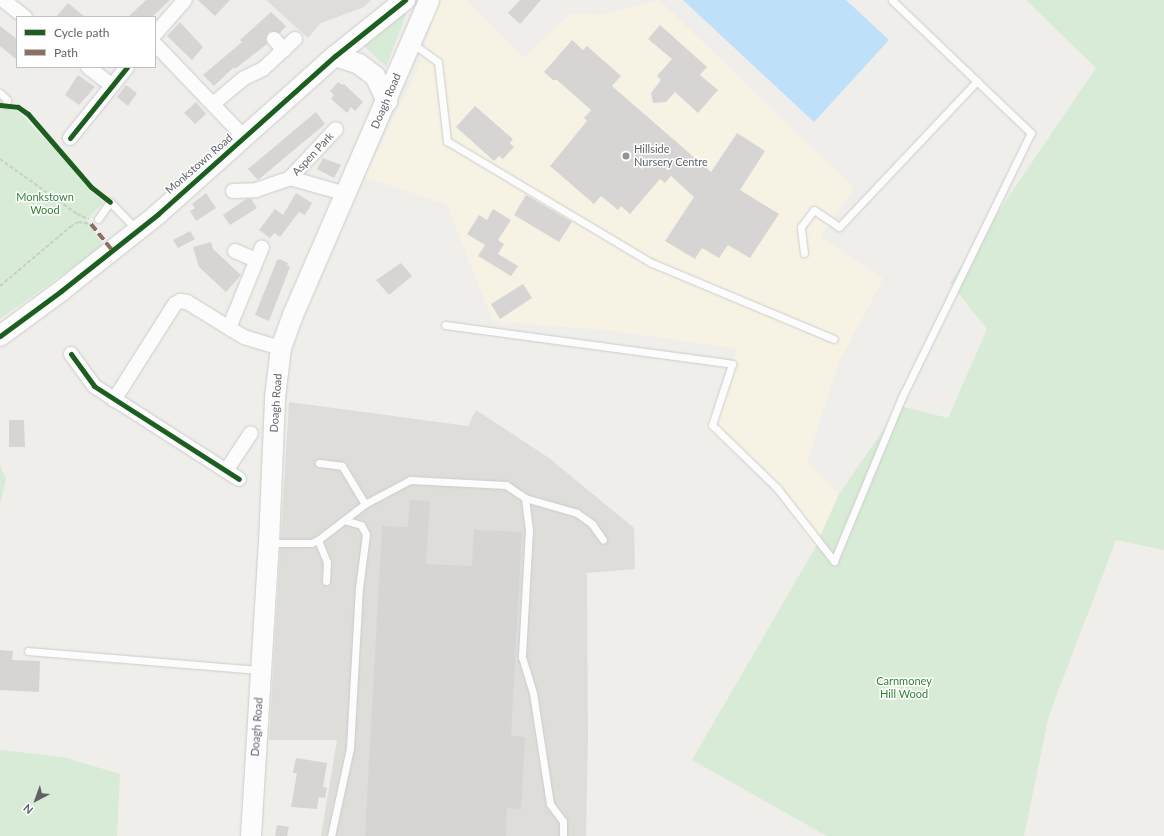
<!DOCTYPE html>
<html>
<head>
<meta charset="utf-8">
<style>
  body { margin:0 }
  #map { position:relative; width:1164px; height:836px; overflow:hidden; background:#efeeea; font-family:Lato,sans-serif }
  div>[style] { position:absolute }
  [style*='--x'] { left:calc(var(--x)*1px); top:calc(var(--y)*1px); width:calc(var(--w)*1px); rotate:calc(var(--a)*1deg) }
  .commercial>* { inset:0; background:#f7f3e4 }
  .industrial>* { inset:0; background:#dfddda }
  .green>* { inset:0; background:#d8ebd6 }
  .water>* { inset:0; background:#bfe0f9 }
  .building>* { inset:0; background:#d6d5d3 }
  .path>* { height:2px; margin-top:-1px; transform-origin:0; background:repeating-linear-gradient(90deg,#cacfcc 0 4px,transparent 0 6px) }
  .roads { filter:drop-shadow(0 0 1px #cbcccc) drop-shadow(0 0 1px #cbcccc) }
  .lane>* { height:7px; margin:-3.5px; padding:0 3.5px; transform-origin:3.5px; border-radius:3.5px; background:#fdfcfc }
  .street>* { height:14px; margin:-7px; padding:0 7px; transform-origin:7px; border-radius:7px; background:#fdfcfc }
  .secondary>* { height:20px; margin:-10px; padding:0 10px; transform-origin:10px; border-radius:10px; background:#fdfcfc }
  .quiet>* { height:4px; margin-top:-2px; transform-origin:0; background:repeating-linear-gradient(90deg,#8d6e63 0 8px,transparent 0 12px) }
  .cycleway>* { height:5px; margin:-2.5px; padding:0 2.5px; transform-origin:2.5px; border-radius:2.5px; background:#1b5e20 }
  .dots>* { width:11px; height:11px; translate:-50% -50%; box-sizing:border-box; border:2px solid #fff; border-radius:50% }
  span { translate:-50% -50%; white-space:nowrap; text-align:center; line-height:1.15; -webkit-text-stroke:3px #fff; paint-order:stroke }
  .street-label { font-size:11px; color:#5f6368 }
  .poi-label { font-size:11px; color:#5f6368 }
  .left { translate:0 -50%; text-align:left }
  .park-label { font-size:11px; color:#348238 }
  .legend { position:absolute; left:16px; top:16px; width:140px; height:52px; box-sizing:border-box; background:#fff; border:1px solid #bfc1c3; margin:0; padding:5px 7px; list-style:none; font-size:12px; color:#5f6368 }
  .legend li { display:flex; align-items:center; gap:8px; height:20px }
  .legend b { width:20px; border:1px solid #bfc1c3 }
  .north { position:absolute; left:16px; top:780px; width:40px; height:40px; -webkit-text-stroke:3px #fff; paint-order:stroke; rotate:221deg; font-size:11px; font-weight:700; line-height:16px; text-align:center; color:#5f6368 }
  .north::after { content:''; display:block; margin:auto; width:14px; height:18px; background:#5f6368; clip-path:polygon(50% 0,100% 100%,50% 72%,0 100%) }
</style>
</head>
<body>
<div id="map">
  <div class="commercial">
    <div style="clip-path:polygon(438px 0,466px 0,524px 58px,571px 13px,600px 15px,659px 0,854px 188px,820px 237px,883px 279px,839px 362px,807px 462px,839px 494px,815px 548px,770px 485px,705px 427px,738px 349px,615px 331px,493px 321px,447px 205px,365px 177px,418px 69px)"></div>
  </div>
  <div class="industrial">
    <div style="clip-path:polygon(266px 0,371px 0,364px 7px,321px 23px,308px 38px)"></div>
    <div style="clip-path:polygon(289px 402px,468px 426px,476px 410px,549px 458px,634px 528px,635px 569px,587px 573px,588px 738px,586px 836px,321px 836px,337px 740px,269px 740px)"></div>
  </div>
  <div class="green">
    <div style="clip-path:polygon(1026px 0,1164px 0,1164px 550px,1116px 540px,1049px 715px,1024px 836px,827px 836px,692px 760px,815px 548px,839px 494px,900px 406px,948px 418px,987px 329px,950px 283px,1096px 68px)"></div>
    <div style="clip-path:polygon(405px 12px,406px 15px,386px 67px,364px 46px)"></div>
    <div style="clip-path:polygon(0 100px,7px 100px,91px 187px,89px 190px,104px 202px,87px 220px,103px 246px,0 319px)"></div>
    <div style="clip-path:polygon(0 465px,6px 479px,0 505px)"></div>
    <div style="clip-path:polygon(0 750px,63px 757px,120px 774px,117px 836px,0 836px)"></div>
  </div>
  <div class="water">
    <div style="clip-path:polygon(683px 0,846px 0,889px 40px,814px 122px)"></div>
  </div>
  <div class="building">
    <div style="clip-path:polygon(146px 0,170px 0,152px 17px,128px 17px)"></div>
    <div style="clip-path:polygon(198px 0,230px 0,215px 16px)"></div>
    <div style="clip-path:polygon(520px 0,541px 0,520px 24px,508px 13px)"></div>
    <div style="clip-path:polygon(68px 3px,85px 17px,56px 17px)"></div>
    <div style="clip-path:polygon(271px 12px,286px 26px,280px 33px,269px 32px,266px 37px,267px 44px,235px 69px,234px 67px,214px 86px,203px 75px,242px 42px,240px 40px)"></div>
    <div style="clip-path:polygon(180px 22px,203px 47px,192px 60px,167px 36px)"></div>
    <div style="clip-path:polygon(660px 25px,707px 67px,700px 75px,718px 90px,698px 113px,675px 92px,666px 102px,653px 103px,651px 93px,661px 80px,657px 76px,672px 59px,648px 39px)"></div>
    <div style="clip-path:polygon(0 26px,17px 39px,17px 60px,0 46px)"></div>
    <div style="clip-path:polygon(572px 40px,583px 50px,587px 46px,621px 76px,612px 86px,711px 172px,737px 133px,765px 151px,740px 190px,779px 214px,750px 258px,728px 245px,719px 258px,702px 248px,695px 259px,665px 241px,694px 197px,671px 176px,665px 183px,660px 179px,630px 214px,621px 206px,618px 210px,601px 196px,594px 204px,550px 166px,587px 121px,584px 118px,591px 110px,557px 80px,553px 80px,544px 72px)"></div>
    <div style="clip-path:polygon(78px 75px,95px 87px,79px 105px,65px 95px)"></div>
    <div style="clip-path:polygon(338px 82px,343px 85px,344px 84px,363px 102px,355px 111px,351px 107px,347px 113px,331px 99px,334px 95px,330px 91px)"></div>
    <div style="clip-path:polygon(126px 85px,137px 93px,128px 106px,117px 97px)"></div>
    <div style="clip-path:polygon(196px 102px,206px 114px,195px 124px,184px 113px)"></div>
    <div style="clip-path:polygon(475px 106px,513px 139px,510px 143px,514px 147px,503px 159px,499px 156px,494px 161px,456px 127px)"></div>
    <div style="clip-path:polygon(316px 112px,325px 124px,258px 180px,248px 169px)"></div>
    <div style="clip-path:polygon(323px 158px,341px 165px,334px 178px,317px 169px)"></div>
    <div style="clip-path:polygon(206px 193px,216px 208px,196px 221px,190px 211px,195px 208px,192px 204px)"></div>
    <div style="clip-path:polygon(296px 193px,312px 203px,305px 215px,299px 212px,280px 237px,274px 233px,270px 238px,259px 230px,275px 209px,283px 215px)"></div>
    <div style="clip-path:polygon(526px 195px,572px 222px,559px 242px,514px 215px)"></div>
    <div style="clip-path:polygon(246px 199px,251px 199px,257px 208px,230px 225px,223px 215px)"></div>
    <div style="clip-path:polygon(493px 209px,511px 220px,498px 240px,504px 244px,498px 254px,518px 266px,511px 276px,478px 256px,485px 245px,467px 234px,479px 215px,487px 220px)"></div>
    <div style="clip-path:polygon(190px 231px,195px 239px,178px 248px,173px 240px)"></div>
    <div style="clip-path:polygon(211px 242px,213px 249px,241px 275px,226px 292px,199px 267px,193px 247px)"></div>
    <div style="clip-path:polygon(280px 259px,288px 263px,287px 265px,290px 267px,269px 321px,255px 315px,277px 260px)"></div>
    <div style="clip-path:polygon(401px 263px,412px 276px,389px 295px,376px 280px)"></div>
    <div style="clip-path:polygon(523px 284px,532px 298px,500px 319px,491px 304px)"></div>
    <div style="clip-path:polygon(9px 420px,24px 420px,25px 447px,9px 447px)"></div>
    <div style="clip-path:polygon(410px 500px,430px 501px,426px 564px,472px 566px,474px 530px,522px 532px,511px 736px,525px 737px,521px 809px,507px 808px,506px 836px,365px 836px,382px 526px,408px 527px)"></div>
    <div style="clip-path:polygon(0 650px,13px 651px,12px 660px,40px 661px,39px 692px,0 690px)"></div>
    <div style="clip-path:polygon(296px 758px,327px 763px,323px 787px,327px 788px,325px 798px,319px 797px,317px 809px,291px 807px,297px 773px,293px 773px)"></div>
    <div style="clip-path:polygon(277px 825px,289px 827px,287px 836px,275px 836px)"></div>
  </div>
  <div class="path">
    <div style="--x:0;--y:159;--w:95;--a:35.5"></div>
    <div style="--x:77;--y:214;--w:13;--a:23"></div>
    <div style="--x:0;--y:286;--w:92;--a:-40.1"></div>
    <div style="--x:70;--y:227;--w:9;--a:-32"></div>
    <div style="--x:78;--y:222;--w:13;--a:9"></div>
  </div>
  <div class="roads">
    <div class="lane">
      <div style="--x:412;--y:43;--w:32;--a:36"></div>
      <div style="--x:438;--y:62;--w:80;--a:83.5"></div>
      <div style="--x:447;--y:141;--w:239;--a:30.8"></div>
      <div style="--x:652;--y:263;--w:197;--a:22.7"></div>
      <div style="--x:0;--y:93;--w:10;--a:45"></div>
      <div style="--x:7;--y:100;--w:5;--a:101"></div>
      <div style="--x:98;--y:219;--w:21;--a:-55"></div>
      <div style="--x:110;--y:202;--w:39;--a:46"></div>
      <div style="--x:804;--y:253;--w:26;--a:-97"></div>
      <div style="--x:801;--y:227;--w:21;--a:-53"></div>
      <div style="--x:814;--y:210;--w:30;--a:34"></div>
      <div style="--x:839;--y:227;--w:201;--a:-46.6"></div>
      <div style="--x:445;--y:325;--w:290;--a:7.7"></div>
      <div style="--x:732;--y:364;--w:64;--a:108.2"></div>
      <div style="--x:712;--y:425;--w:91;--a:44.1"></div>
      <div style="--x:777;--y:488;--w:93;--a:52"></div>
      <div style="--x:834;--y:561;--w:178;--a:-67.5"></div>
      <div style="--x:902;--y:397;--w:294;--a:-64"></div>
      <div style="--x:1031;--y:133;--w:192;--a:-136.3"></div>
      <div style="--x:319;--y:463;--w:23;--a:7"></div>
      <div style="--x:342;--y:466;--w:44;--a:58.8"></div>
      <div style="--x:525;--y:498;--w:54;--a:16.1"></div>
      <div style="--x:577;--y:513;--w:19;--a:36"></div>
      <div style="--x:592;--y:524;--w:19;--a:55"></div>
      <div style="--x:318;--y:540;--w:24;--a:68"></div>
      <div style="--x:327;--y:562;--w:19;--a:93"></div>
      <div style="--x:270;--y:543;--w:41;--a:0"></div>
      <div style="--x:311;--y:543;--w:8;--a:-23"></div>
      <div style="--x:318;--y:540;--w:59;--a:-37.5"></div>
      <div style="--x:365;--y:504;--w:51;--a:-28.1"></div>
      <div style="--x:410;--y:480;--w:96;--a:3"></div>
      <div style="--x:506;--y:485;--w:23;--a:34"></div>
      <div style="--x:525;--y:498;--w:32;--a:83"></div>
      <div style="--x:529;--y:530;--w:127;--a:93.2"></div>
      <div style="--x:522;--y:657;--w:38;--a:73"></div>
      <div style="--x:533;--y:693;--w:112;--a:81.3"></div>
      <div style="--x:550;--y:804;--w:21;--a:53"></div>
      <div style="--x:563;--y:821;--w:15;--a:90"></div>
      <div style="--x:28;--y:651;--w:234;--a:4.7"></div>
      <div style="--x:331;--y:836;--w:90;--a:-77.8"></div>
      <div style="--x:350;--y:748;--w:160;--a:-86.8"></div>
      <div style="--x:359;--y:588;--w:54;--a:-82.6"></div>
      <div style="--x:366;--y:534;--w:10;--a:-119"></div>
      <div style="--x:361;--y:525;--w:17;--a:-163"></div>
    </div>
    <div class="street">
      <div style="--x:3;--y:0;--w:28;--a:38"></div>
      <div style="--x:155;--y:34;--w:45;--a:-48.6"></div>
      <div style="--x:274;--y:39;--w:15;--a:48"></div>
      <div style="--x:155;--y:44;--w:129;--a:46.3"></div>
      <div style="--x:88;--y:67;--w:29;--a:38"></div>
      <div style="--x:213;--y:104;--w:40;--a:-40"></div>
      <div style="--x:244;--y:78;--w:21;--a:-25"></div>
      <div style="--x:263;--y:69;--w:44;--a:-43.2"></div>
      <div style="--x:70;--y:138;--w:91;--a:-51.2"></div>
      <div style="--x:290;--y:178;--w:58;--a:15.9"></div>
      <div style="--x:233;--y:191;--w:23;--a:-2"></div>
      <div style="--x:256;--y:190;--w:36;--a:-19"></div>
      <div style="--x:290;--y:178;--w:67;--a:-46.8"></div>
      <div style="--x:235;--y:251;--w:23;--a:23"></div>
      <div style="--x:229;--y:328;--w:87;--a:-67.8"></div>
      <div style="--x:71;--y:354;--w:39;--a:54"></div>
      <div style="--x:94;--y:386;--w:172;--a:32.7"></div>
      <div style="--x:114;--y:400;--w:114;--a:-57.6"></div>
      <div style="--x:175;--y:304;--w:6;--a:-31"></div>
      <div style="--x:180;--y:301;--w:7;--a:8"></div>
      <div style="--x:187;--y:302;--w:67;--a:31.6"></div>
      <div style="--x:244;--y:337;--w:39;--a:17"></div>
      <div style="--x:226;--y:471;--w:45;--a:-56.7"></div>
    </div>
    <div class="secondary">
      <div style="--x:335;--y:56;--w:25;--a:18"></div>
      <div style="--x:359;--y:64;--w:20;--a:37"></div>
      <div style="--x:375;--y:76;--w:28;--a:64"></div>
      <div style="--x:0;--y:336;--w:76;--a:-36.4"></div>
      <div style="--x:61;--y:291;--w:124;--a:-38.4"></div>
      <div style="--x:158;--y:214;--w:237;--a:-41.8"></div>
      <div style="--x:335;--y:56;--w:90;--a:-38.7"></div>
      <div style="--x:251;--y:836;--w:294;--a:-86.5"></div>
      <div style="--x:269;--y:543;--w:145;--a:-87.6"></div>
      <div style="--x:275;--y:398;--w:50;--a:-83.2"></div>
      <div style="--x:281;--y:348;--w:35;--a:-70"></div>
      <div style="--x:293;--y:315;--w:343;--a:-66.6"></div>
    </div>
  </div>
  <div class="quiet">
    <div style="--x:91;--y:224;--w:33;--a:51"></div>
  </div>
  <div class="cycleway">
    <div style="--x:0;--y:105;--w:18;--a:6"></div>
    <div style="--x:18;--y:107;--w:12;--a:35"></div>
    <div style="--x:28;--y:114;--w:96;--a:49.2"></div>
    <div style="--x:91;--y:187;--w:24;--a:38"></div>
    <div style="--x:70;--y:138;--w:91;--a:-51.2"></div>
    <div style="--x:0;--y:336;--w:76;--a:-36.4"></div>
    <div style="--x:61;--y:291;--w:124;--a:-38.4"></div>
    <div style="--x:158;--y:214;--w:237;--a:-41.8"></div>
    <div style="--x:335;--y:56;--w:90;--a:-38.7"></div>
    <div style="--x:71;--y:354;--w:39;--a:54"></div>
    <div style="--x:94;--y:386;--w:172;--a:32.7"></div>
  </div>
  <div class="dots">
    <div style="left:626px;top:156px;background:#919496"></div>
  </div>
  <div class="street-label">
    <span style="left:386px;top:101px;rotate:-67deg">Doagh Road</span>
    <span style="left:313px;top:154px;rotate:-47deg">Aspen Park</span>
    <span style="left:199px;top:164px;rotate:-41deg">Monkstown Road</span>
    <span style="left:276px;top:403px;rotate:-86deg">Doagh Road</span>
    <span style="left:257px;top:727px;rotate:-86deg">Doagh Road</span>
  </div>
  <div class="poi-label">
    <span class="left" style="left:634px;top:156px">Hillside<br>Nursery Centre</span>
  </div>
  <div class="park-label">
    <span style="left:45px;top:204px">Monkstown<br>Wood</span>
    <span style="left:904px;top:688px">Carnmoney<br>Hill Wood</span>
  </div>
  <ul class="legend">
  <li><b style="height:5px;background:#1b5e20"></b>Cycle path</li>
  <li><b style="height:5px;background:#8d6e63"></b>Path</li>
  </ul>
  <div class="north">N</div>
</div>
</body>
</html>
